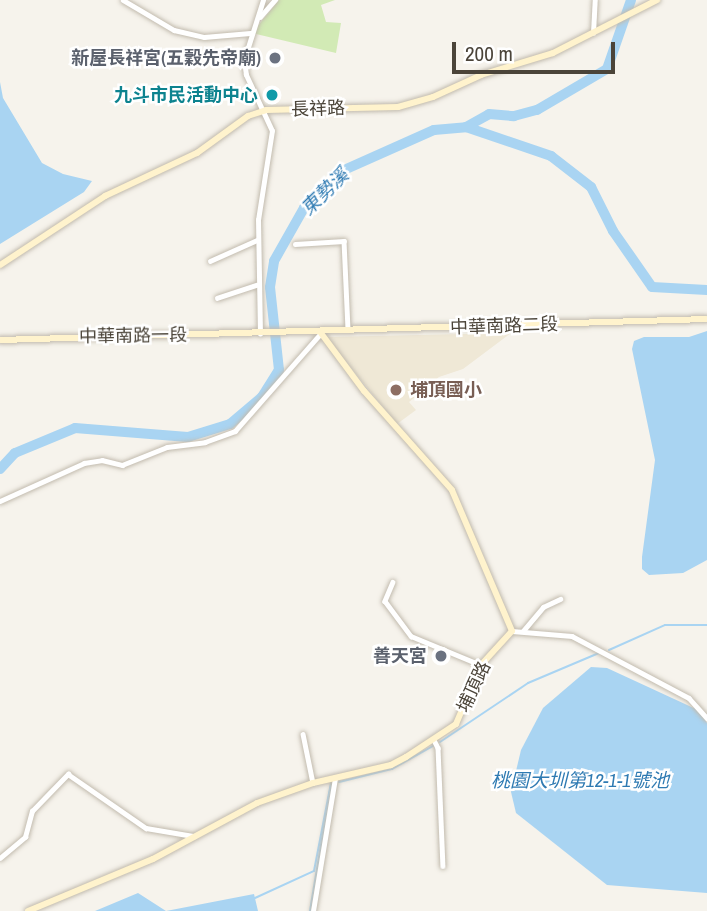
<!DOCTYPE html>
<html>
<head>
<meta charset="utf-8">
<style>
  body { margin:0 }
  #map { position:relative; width:707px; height:911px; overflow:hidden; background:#f6f3ec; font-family:"Archivo Narrow","Noto Sans TC",sans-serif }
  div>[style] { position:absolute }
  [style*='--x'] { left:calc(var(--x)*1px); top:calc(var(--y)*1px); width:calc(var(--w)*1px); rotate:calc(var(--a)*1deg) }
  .education>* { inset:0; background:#efe8d6 }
  .green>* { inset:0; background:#d2eab5 }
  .water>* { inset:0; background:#a9d4f2 }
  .stream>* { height:2px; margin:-1px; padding:0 1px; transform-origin:1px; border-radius:1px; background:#a9d4f2 }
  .river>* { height:10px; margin:-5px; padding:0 5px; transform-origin:5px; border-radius:5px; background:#a9d4f2 }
  .roads { filter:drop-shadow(0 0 2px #c2bbae) drop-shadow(0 0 2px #c2bbae) }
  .street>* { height:4.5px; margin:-2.25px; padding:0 2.25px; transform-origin:2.25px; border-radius:2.25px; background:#fff }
  .secondary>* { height:6px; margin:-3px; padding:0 3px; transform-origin:3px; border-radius:3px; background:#fff3cd }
  .dots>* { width:19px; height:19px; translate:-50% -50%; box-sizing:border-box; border:4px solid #fff; border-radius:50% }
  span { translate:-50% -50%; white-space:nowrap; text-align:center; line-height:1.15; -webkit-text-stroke:5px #fff; paint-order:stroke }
  .worship-label { font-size:18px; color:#5b616d; font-weight:700 }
  .right { translate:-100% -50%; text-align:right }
  .culture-label { font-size:18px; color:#0d838f; font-weight:700 }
  .street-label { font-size:18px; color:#4b4439 }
  .education-label { font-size:18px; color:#785e54; font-weight:700 }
  .left { translate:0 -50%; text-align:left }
  .water-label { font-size:19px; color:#2e7ab2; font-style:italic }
  .scale { position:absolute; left:452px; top:42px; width:163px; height:32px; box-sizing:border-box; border:4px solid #4b4439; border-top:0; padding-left:9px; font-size:21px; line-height:24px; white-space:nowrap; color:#4b4439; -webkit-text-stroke:5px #fff; paint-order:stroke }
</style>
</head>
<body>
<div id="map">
  <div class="education">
    <div style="clip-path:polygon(511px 333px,463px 369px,439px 377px,409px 402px,416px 410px,397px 424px,326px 337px)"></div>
  </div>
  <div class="green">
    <div style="clip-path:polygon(279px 0,335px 0,321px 5px,326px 22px,341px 23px,336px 53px,252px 33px)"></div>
  </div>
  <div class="water">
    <div style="clip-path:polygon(0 82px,3px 98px,42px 163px,63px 174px,92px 181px,84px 192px,0 244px)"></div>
    <div style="clip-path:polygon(707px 331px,707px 560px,683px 573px,649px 575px,642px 569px,642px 557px,655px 460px,632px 349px,634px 341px,644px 337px,689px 337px)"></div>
    <div style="clip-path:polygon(591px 667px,607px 668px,698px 710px,707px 723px,707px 893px,607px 885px,516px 813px,511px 792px,521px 750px,543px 708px)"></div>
    <div style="clip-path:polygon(138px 893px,166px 911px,254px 894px,258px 911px,95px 911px)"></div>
  </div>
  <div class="stream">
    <div style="--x:609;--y:650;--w:61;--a:-24.1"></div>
    <div style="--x:665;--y:625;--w:42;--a:0"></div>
    <div style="--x:440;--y:742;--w:106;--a:-33.8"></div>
    <div style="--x:528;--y:683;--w:77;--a:-22.9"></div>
    <div style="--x:339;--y:782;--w:55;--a:-13.8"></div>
    <div style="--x:392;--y:769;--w:47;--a:-29.3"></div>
    <div style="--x:255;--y:898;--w:65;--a:-24.6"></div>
    <div style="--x:314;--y:871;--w:90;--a:-79.1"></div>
    <div style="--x:310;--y:911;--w:129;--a:-80.6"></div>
  </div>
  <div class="river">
    <div style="--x:466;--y:127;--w:26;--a:-29"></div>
    <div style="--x:489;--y:114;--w:25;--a:5"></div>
    <div style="--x:514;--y:116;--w:24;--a:-15"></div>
    <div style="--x:537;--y:110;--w:81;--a:-30.4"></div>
    <div style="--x:607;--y:69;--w:73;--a:-70.8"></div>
    <div style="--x:0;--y:469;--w:22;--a:-47"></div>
    <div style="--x:15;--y:453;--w:65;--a:-22.6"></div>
    <div style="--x:75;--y:428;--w:113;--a:4.6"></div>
    <div style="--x:188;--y:437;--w:44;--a:-17.2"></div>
    <div style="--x:230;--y:424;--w:42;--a:-40.2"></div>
    <div style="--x:262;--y:397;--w:32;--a:-58"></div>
    <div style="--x:279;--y:370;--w:83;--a:-96.2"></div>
    <div style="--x:270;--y:287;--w:26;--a:-81"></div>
    <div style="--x:274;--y:261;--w:61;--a:-60.5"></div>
    <div style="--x:304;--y:208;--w:55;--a:-43.5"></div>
    <div style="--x:344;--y:170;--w:98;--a:-24"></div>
    <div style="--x:434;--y:130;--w:32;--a:-5"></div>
    <div style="--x:466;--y:127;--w:90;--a:18.8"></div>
    <div style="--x:551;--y:156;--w:51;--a:37.8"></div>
    <div style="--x:591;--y:187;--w:49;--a:63.4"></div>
    <div style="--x:613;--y:231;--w:68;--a:55.1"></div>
    <div style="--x:652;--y:287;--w:55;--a:3.1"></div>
  </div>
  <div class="roads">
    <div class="street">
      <div style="--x:123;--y:0;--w:59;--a:30.5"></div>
      <div style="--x:174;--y:30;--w:31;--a:13"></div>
      <div style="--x:204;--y:37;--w:46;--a:-5"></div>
      <div style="--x:260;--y:17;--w:23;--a:-49"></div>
      <div style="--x:593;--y:33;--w:33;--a:-87"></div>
      <div style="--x:295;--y:244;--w:49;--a:-3.5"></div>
      <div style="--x:344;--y:241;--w:89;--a:87.4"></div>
      <div style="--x:210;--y:261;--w:51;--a:-24.1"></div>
      <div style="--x:217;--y:298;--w:41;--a:-18.4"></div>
      <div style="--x:260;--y:334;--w:114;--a:-91"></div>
      <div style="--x:258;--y:220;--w:90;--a:-81.1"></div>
      <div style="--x:272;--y:131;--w:62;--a:-114.9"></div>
      <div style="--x:246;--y:75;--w:15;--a:-98"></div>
      <div style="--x:244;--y:60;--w:63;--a:-72.4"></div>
      <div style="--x:0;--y:501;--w:92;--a:-24.3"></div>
      <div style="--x:84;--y:463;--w:18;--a:-9"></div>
      <div style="--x:102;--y:460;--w:21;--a:14"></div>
      <div style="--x:122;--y:465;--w:48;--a:-21.8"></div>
      <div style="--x:167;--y:447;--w:38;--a:-7"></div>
      <div style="--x:205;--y:442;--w:32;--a:-20"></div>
      <div style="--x:235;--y:431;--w:130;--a:-48.7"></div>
      <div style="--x:393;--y:582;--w:21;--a:113"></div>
      <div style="--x:385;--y:601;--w:44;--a:53.4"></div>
      <div style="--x:411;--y:636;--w:76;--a:22.5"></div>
      <div style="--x:512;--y:631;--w:60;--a:4.8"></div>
      <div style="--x:572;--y:636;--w:132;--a:27.9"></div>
      <div style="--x:689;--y:698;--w:27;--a:48"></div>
      <div style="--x:523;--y:631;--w:31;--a:-50"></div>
      <div style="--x:543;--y:607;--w:19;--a:-25"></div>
      <div style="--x:303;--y:734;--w:50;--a:78.5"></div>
      <div style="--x:434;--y:740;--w:9;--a:63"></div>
      <div style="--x:438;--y:748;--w:118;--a:87.6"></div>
      <div style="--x:0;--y:858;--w:33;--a:-40"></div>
      <div style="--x:25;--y:837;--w:27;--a:-75"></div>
      <div style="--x:32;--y:811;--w:52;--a:-45.8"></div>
      <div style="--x:68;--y:774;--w:95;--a:34.7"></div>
      <div style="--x:146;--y:828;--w:49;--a:9.5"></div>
      <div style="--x:313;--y:911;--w:135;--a:-80.6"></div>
    </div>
    <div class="secondary">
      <div style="--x:0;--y:265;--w:126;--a:-33.3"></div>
      <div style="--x:105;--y:196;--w:102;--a:-25.1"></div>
      <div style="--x:197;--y:153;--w:63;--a:-36"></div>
      <div style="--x:248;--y:116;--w:19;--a:-18"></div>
      <div style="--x:266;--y:110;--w:132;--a:-1.3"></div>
      <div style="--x:398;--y:107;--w:36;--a:-16"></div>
      <div style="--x:433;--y:97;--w:53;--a:-24.6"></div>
      <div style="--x:481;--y:75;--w:75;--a:-17"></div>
      <div style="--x:553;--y:53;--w:117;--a:-27"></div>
      <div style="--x:0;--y:340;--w:707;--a:-1.7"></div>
      <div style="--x:28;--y:911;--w:135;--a:-22.6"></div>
      <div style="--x:153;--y:859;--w:118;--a:-28.3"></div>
      <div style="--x:257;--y:803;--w:59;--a:-19.7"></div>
      <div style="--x:313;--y:783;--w:80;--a:-13"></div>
      <div style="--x:391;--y:765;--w:17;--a:-28"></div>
      <div style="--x:406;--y:757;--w:60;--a:-33.4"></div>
      <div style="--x:456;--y:724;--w:64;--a:-67"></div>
      <div style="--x:481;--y:665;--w:46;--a:-47.6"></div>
      <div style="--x:512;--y:631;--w:153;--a:-113.1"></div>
      <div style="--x:452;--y:490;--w:132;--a:-131.6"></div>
      <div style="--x:364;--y:391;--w:72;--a:-126.6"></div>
    </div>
  </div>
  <div class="dots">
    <div style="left:275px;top:58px;background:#6b7280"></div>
    <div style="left:272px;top:95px;background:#0f9aa8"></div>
    <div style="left:396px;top:390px;background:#8d6e63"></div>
    <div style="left:441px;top:656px;background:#6b7280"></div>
  </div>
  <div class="worship-label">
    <span class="right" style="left:261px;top:58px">新屋長祥宮(五穀先帝廟)</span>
    <span class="right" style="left:427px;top:656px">善天宮</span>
  </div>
  <div class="culture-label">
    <span class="right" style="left:258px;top:95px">九斗市民活動中心</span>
  </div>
  <div class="street-label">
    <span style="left:318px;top:109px;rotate:-2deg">長祥路</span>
    <span style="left:504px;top:326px;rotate:-2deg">中華南路二段</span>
    <span style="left:133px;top:336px;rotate:-1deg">中華南路一段</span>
    <span style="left:474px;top:687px;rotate:-65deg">埔頂路</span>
  </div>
  <div class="education-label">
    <span class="left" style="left:410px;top:390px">埔頂國小</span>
  </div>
  <div class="water-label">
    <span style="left:325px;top:192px;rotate:-44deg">東勢溪</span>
    <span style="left:580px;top:781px">桃園大圳第12-1-1號池</span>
  </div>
  <div class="scale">200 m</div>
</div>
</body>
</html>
